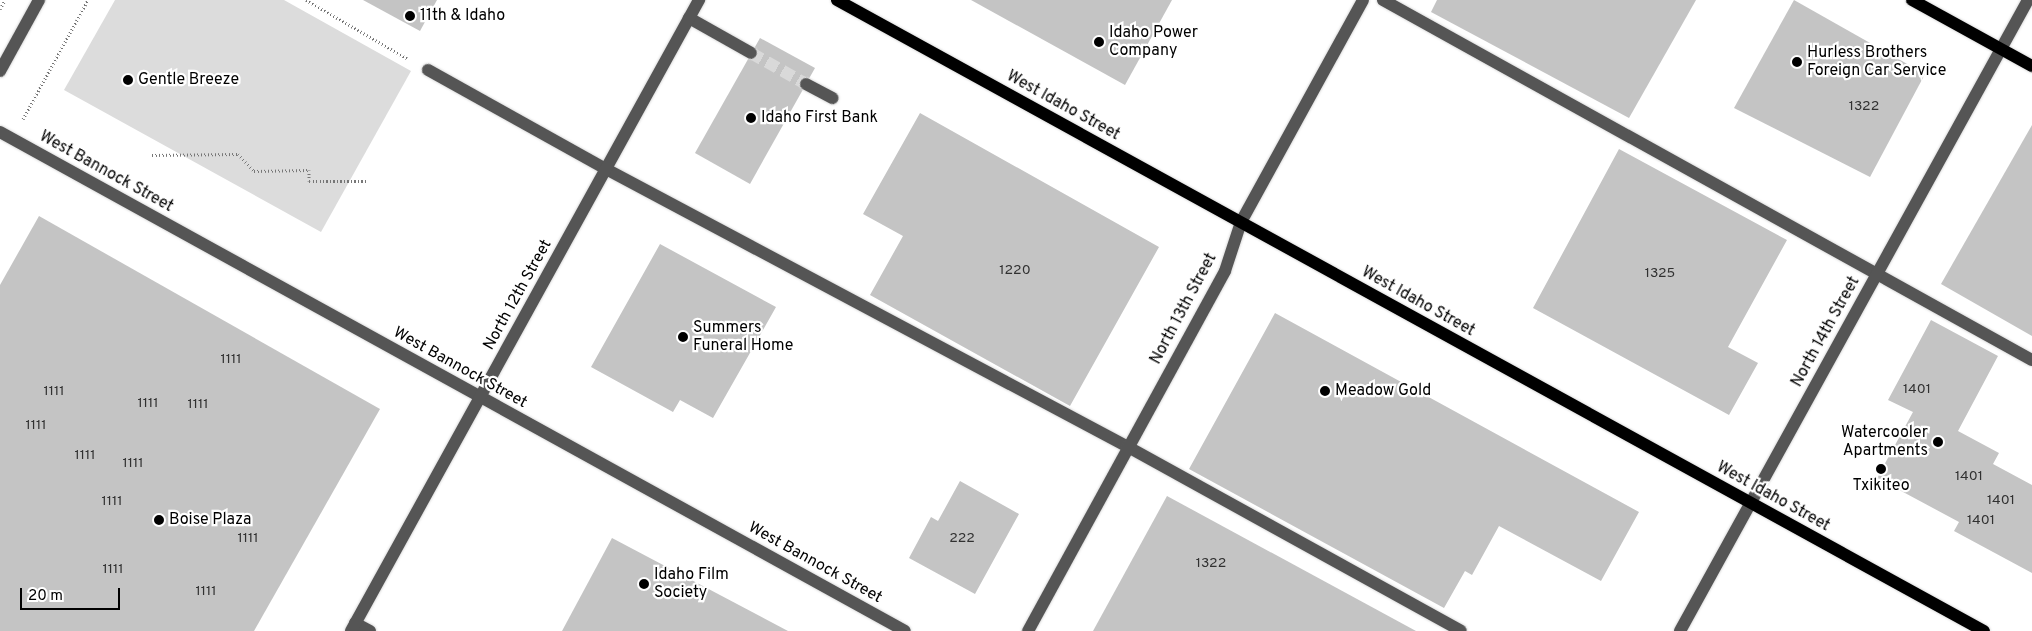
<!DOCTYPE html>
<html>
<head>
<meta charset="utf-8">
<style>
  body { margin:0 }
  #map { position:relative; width:2032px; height:631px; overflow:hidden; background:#fff; font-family:Overpass,sans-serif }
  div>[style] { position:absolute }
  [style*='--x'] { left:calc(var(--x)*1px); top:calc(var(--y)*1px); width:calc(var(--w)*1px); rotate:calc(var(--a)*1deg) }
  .green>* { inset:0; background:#dcdcdc }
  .building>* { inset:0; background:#c4c4c4 }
  .minor-tunnel>* { height:12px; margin-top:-6px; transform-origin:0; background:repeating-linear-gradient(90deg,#d9d9d9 0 12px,transparent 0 18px) }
  .path>* { height:3px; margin-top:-1.5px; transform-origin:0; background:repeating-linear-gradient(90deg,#777 0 1px,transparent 0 3.5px) }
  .roads { filter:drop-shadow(0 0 1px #dbdbdb) drop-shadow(0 0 1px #dbdbdb) }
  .minor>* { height:12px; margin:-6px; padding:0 6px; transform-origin:6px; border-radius:6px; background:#555 }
  .major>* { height:12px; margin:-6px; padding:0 6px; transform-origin:6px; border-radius:6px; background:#000 }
  .dots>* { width:14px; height:14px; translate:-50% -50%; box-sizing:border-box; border:2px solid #fff; border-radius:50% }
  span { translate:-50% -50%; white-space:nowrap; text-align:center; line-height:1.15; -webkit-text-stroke:4.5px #fff; paint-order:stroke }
  .number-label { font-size:14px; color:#313131 }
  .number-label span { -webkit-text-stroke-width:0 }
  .poi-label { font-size:16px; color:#000 }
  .left { translate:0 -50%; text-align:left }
  .right { translate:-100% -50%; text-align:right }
  .street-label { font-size:16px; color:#000 }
  .scale { position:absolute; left:20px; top:588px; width:100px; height:22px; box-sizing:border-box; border:2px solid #000; border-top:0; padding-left:6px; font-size:15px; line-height:18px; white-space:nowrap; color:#000; -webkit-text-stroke:4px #fff; paint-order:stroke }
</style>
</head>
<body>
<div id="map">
  <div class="green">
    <div style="clip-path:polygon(115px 0,284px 0,411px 71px,321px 232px,64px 90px)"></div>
  </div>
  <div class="building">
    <div style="clip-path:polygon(363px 0,437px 0,420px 31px)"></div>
    <div style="clip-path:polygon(971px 0,1172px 0,1125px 85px)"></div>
    <div style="clip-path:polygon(1437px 0,1696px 0,1629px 118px,1431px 12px)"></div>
    <div style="clip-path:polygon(1794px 0,1925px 74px,1870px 177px,1734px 108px)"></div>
    <div style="clip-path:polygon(760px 38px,815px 68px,750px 184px,695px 153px)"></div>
    <div style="clip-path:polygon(920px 113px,1159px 247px,1070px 406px,870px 295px,903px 236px,863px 214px)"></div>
    <div style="clip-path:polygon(2032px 125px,2032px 336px,1941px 284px)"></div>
    <div style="clip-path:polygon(1619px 149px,1787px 240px,1728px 347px,1758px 363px,1729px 415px,1533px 308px)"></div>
    <div style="clip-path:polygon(39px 216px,380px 409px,254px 631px,0 631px,0 285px)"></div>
    <div style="clip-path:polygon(660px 244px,776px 307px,713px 418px,680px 400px,673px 412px,591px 367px)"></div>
    <div style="clip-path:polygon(1275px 313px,1639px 512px,1601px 581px,1499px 526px,1472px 575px,1465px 571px,1444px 608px,1189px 469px)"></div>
    <div style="clip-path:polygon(1931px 320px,1998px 356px,1958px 431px,1999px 453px,1993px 464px,2032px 485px,2032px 573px,1954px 531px,1959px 522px,1877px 478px,1913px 412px,1888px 400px)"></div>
    <div style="clip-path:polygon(960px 481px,1019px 514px,975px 594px,909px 558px,931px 517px,938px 521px)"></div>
    <div style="clip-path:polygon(1167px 496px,1416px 631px,1093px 631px)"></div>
    <div style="clip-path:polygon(612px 538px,788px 631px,562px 631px)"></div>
  </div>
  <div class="minor-tunnel">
    <div style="--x:751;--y:53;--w:63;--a:29.4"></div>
  </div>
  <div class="path">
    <div style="--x:306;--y:0;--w:118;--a:30"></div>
    <div style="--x:0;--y:9;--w:10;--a:-61"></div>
    <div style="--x:23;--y:119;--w:136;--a:-61.4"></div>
    <div style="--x:152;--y:155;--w:86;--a:-0.7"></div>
    <div style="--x:238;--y:154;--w:23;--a:47"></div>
    <div style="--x:254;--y:171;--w:55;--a:-1"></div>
    <div style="--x:309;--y:170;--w:11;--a:90"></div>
    <div style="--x:309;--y:181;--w:57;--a:0"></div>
  </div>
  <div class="roads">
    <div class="minor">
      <div style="--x:1383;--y:0;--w:742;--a:29.02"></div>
      <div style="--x:689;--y:18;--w:71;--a:29.4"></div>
      <div style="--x:428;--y:70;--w:204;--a:29.1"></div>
      <div style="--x:606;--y:169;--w:591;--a:28.04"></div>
      <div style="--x:1128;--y:447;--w:380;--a:28.9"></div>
      <div style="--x:0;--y:71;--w:81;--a:-61.2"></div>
      <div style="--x:806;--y:84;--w:30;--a:28"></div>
      <div style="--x:0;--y:132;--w:1033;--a:28.87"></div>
      <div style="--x:355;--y:623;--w:17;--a:28"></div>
      <div style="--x:351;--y:631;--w:721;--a:-61.12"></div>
      <div style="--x:1028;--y:631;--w:410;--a:-61.3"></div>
      <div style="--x:1225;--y:271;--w:52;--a:-71.9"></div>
      <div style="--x:1241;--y:222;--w:253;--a:-61.2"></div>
      <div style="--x:1680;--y:631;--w:721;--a:-61.12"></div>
    </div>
    <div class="major">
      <div style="--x:837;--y:0;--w:1309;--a:28.82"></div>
      <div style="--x:1912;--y:0;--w:137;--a:28.8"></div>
    </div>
  </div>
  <div class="dots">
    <div style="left:410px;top:16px;background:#000"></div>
    <div style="left:1099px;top:42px;background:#000"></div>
    <div style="left:1797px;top:62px;background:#000"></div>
    <div style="left:128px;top:80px;background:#000"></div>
    <div style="left:751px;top:118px;background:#000"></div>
    <div style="left:683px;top:337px;background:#000"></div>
    <div style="left:1325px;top:391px;background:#000"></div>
    <div style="left:1938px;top:442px;background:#000"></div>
    <div style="left:1881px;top:469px;background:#000"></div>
    <div style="left:159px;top:520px;background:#000"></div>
    <div style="left:644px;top:584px;background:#000"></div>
  </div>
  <div class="number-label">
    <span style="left:1864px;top:107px">1322</span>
    <span style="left:1015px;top:271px">1220</span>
    <span style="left:1660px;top:274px">1325</span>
    <span style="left:231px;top:360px">1111</span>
    <span style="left:1917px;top:390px">1401</span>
    <span style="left:54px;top:392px">1111</span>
    <span style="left:148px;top:404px">1111</span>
    <span style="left:198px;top:405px">1111</span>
    <span style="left:36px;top:426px">1111</span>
    <span style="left:85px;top:456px">1111</span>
    <span style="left:133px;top:464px">1111</span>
    <span style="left:1969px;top:477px">1401</span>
    <span style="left:2001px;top:501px">1401</span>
    <span style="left:112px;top:502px">1111</span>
    <span style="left:1981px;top:521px">1401</span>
    <span style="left:248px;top:539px">1111</span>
    <span style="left:962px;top:539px">222</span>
    <span style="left:1211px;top:564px">1322</span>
    <span style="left:113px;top:570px">1111</span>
    <span style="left:206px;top:592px">1111</span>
  </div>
  <div class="poi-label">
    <span class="left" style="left:420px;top:16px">11th &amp; Idaho</span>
    <span class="left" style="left:1109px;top:42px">Idaho Power<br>Company</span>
    <span class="left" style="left:1807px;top:62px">Hurless Brothers<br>Foreign Car Service</span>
    <span class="left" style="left:138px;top:80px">Gentle Breeze</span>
    <span class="left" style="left:761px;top:118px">Idaho First Bank</span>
    <span class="left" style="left:693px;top:337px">Summers<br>Funeral Home</span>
    <span class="left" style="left:1335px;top:391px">Meadow Gold</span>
    <span class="right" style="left:1928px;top:442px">Watercooler<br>Apartments</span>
    <span style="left:1881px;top:486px">Txikiteo</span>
    <span class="left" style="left:169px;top:520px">Boise Plaza</span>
    <span class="left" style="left:654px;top:584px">Idaho Film<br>Society</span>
  </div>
  <div class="street-label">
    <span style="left:1063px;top:106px;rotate:29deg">West Idaho Street</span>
    <span style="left:106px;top:172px;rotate:29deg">West Bannock Street</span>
    <span style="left:518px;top:295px;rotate:-61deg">North 12th Street</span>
    <span style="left:1418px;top:302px;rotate:29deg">West Idaho Street</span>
    <span style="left:1184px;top:309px;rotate:-62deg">North 13th Street</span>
    <span style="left:1826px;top:332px;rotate:-61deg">North 14th Street</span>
    <span style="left:460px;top:368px;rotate:29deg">West Bannock Street</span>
    <span style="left:1773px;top:497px;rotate:29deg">West Idaho Street</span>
    <span style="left:815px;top:563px;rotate:29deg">West Bannock Street</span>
  </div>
  <div class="scale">20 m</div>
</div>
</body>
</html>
